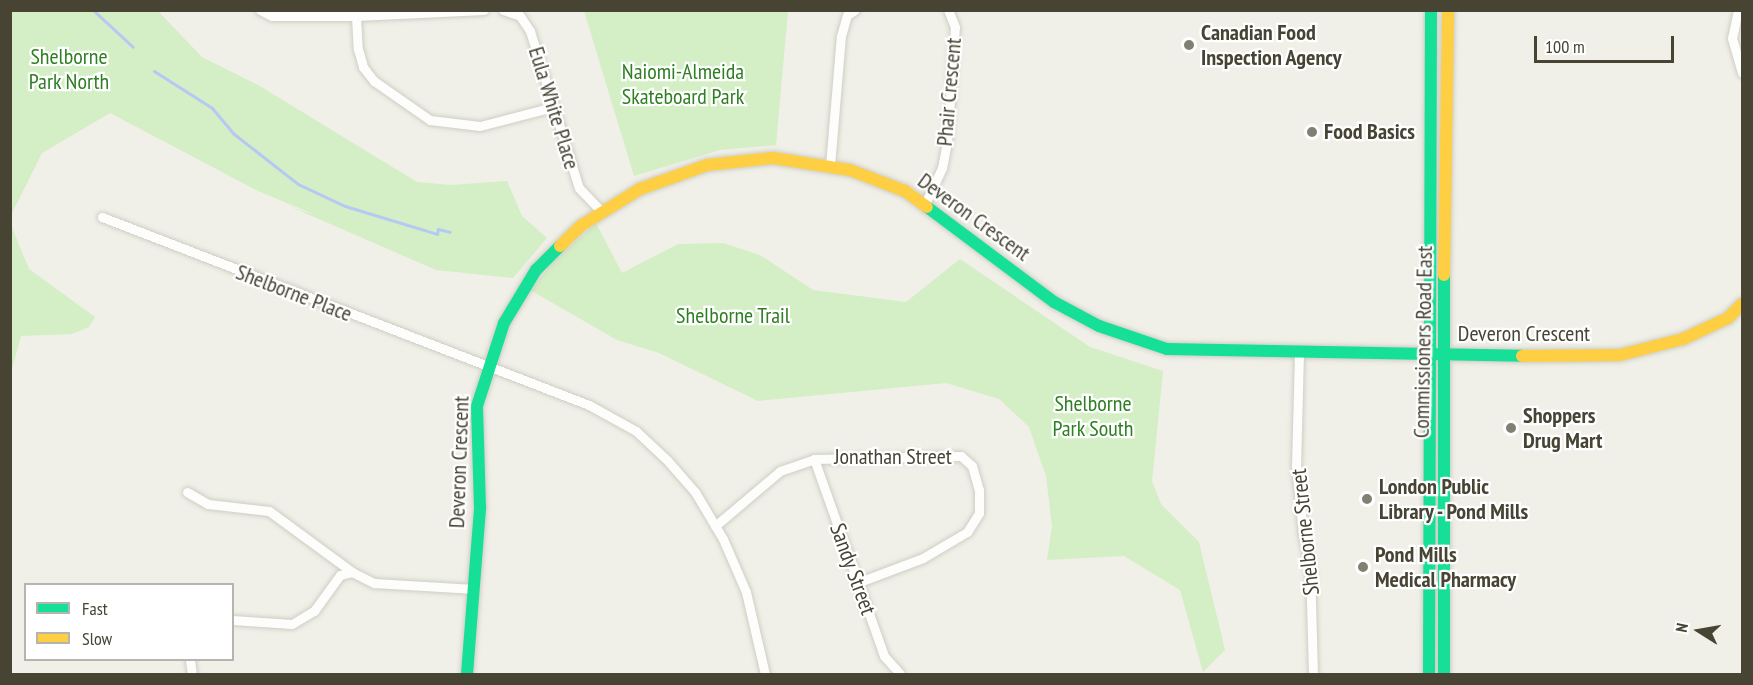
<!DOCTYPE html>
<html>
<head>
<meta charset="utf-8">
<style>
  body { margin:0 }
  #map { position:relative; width:1753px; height:685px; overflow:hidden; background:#f0f0e8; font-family:"PT Sans Narrow",sans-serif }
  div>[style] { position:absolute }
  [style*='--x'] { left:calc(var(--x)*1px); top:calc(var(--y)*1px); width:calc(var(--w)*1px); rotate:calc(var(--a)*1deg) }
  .green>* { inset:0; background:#d4eec5 }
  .stream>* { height:3px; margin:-1.5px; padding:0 1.5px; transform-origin:1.5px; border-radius:1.5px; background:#b4caf2 }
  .roads { filter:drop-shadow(0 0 2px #cecec5) drop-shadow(0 0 2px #cecec5) }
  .street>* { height:9px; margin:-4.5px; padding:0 4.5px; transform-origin:4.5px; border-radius:4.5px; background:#fdfdfc }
  .fast>* { height:12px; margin:-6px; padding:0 6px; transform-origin:6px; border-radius:6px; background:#16e098 }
  .slow>* { height:12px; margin:-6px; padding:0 6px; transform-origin:6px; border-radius:6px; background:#ffcf43 }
  .dots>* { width:16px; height:16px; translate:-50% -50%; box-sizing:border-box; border:3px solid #fff; border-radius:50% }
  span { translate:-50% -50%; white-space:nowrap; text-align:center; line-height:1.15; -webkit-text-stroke:4.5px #fff; paint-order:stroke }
  .poi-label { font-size:22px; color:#474434; font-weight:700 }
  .left { translate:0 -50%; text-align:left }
  .park-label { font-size:22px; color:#2d7f21 }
  .street-label { font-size:22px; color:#474434 }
  .frame { position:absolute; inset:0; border:12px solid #474434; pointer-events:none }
  .legend { position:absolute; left:24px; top:583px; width:210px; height:78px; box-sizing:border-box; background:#fff; border:2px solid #b5b4ae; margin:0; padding:8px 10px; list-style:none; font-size:18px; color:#474434 }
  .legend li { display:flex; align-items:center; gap:12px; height:30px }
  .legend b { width:30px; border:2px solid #b5b4ae }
  .north { position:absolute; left:1669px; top:601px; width:60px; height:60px; -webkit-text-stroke:4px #fff; paint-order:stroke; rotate:281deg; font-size:16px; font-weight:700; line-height:24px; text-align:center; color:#474434 }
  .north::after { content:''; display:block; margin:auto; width:21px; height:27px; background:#474434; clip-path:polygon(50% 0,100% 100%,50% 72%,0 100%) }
  .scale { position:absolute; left:1534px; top:36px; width:140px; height:27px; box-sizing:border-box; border:3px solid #474434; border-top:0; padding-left:8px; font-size:18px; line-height:21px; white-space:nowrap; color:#474434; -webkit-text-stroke:4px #fff; paint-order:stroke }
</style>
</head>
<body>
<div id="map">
  <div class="green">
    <div style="clip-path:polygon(157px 10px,202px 57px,258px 85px,417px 182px,451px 185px,507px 181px,522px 216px,547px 238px,513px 278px,436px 270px,289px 206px,318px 216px,258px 191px,110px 113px,42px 153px,11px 215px,11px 11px)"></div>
    <div style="clip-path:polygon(584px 11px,788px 11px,776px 145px,720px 150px,634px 176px)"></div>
    <div style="clip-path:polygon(596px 223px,622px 273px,678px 244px,723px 243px,760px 255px,813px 290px,906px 302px,960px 259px,1090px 347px,1163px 371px,1152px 481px,1161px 504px,1199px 542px,1225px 650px,1203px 672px,1180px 590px,1124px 556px,1047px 560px,1052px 526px,1046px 476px,1029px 427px,999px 399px,946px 383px,758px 401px,659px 353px,617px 340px,530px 290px,556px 259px)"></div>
    <div style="clip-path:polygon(11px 225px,29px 269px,95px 317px,89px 327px,72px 334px,21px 336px,11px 372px)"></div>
  </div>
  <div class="stream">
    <div style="--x:93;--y:10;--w:54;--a:42.8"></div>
    <div style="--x:154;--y:71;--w:69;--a:32.5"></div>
    <div style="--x:212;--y:108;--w:34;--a:50"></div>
    <div style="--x:234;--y:134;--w:81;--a:38"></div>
    <div style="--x:298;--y:184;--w:52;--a:25.1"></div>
    <div style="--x:345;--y:206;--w:96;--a:16.9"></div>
    <div style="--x:437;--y:234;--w:5;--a:-79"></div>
    <div style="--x:438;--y:229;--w:12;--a:14"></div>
  </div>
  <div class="roads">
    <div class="street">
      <div style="--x:260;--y:10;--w:13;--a:27"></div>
      <div style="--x:272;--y:16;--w:84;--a:0"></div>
      <div style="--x:356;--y:16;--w:128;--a:-2.7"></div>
      <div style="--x:503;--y:10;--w:18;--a:19"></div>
      <div style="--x:520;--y:16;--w:18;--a:56"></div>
      <div style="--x:530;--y:31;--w:164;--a:72.7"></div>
      <div style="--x:579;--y:188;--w:32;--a:46"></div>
      <div style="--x:1738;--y:10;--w:29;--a:102"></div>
      <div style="--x:1732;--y:38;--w:36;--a:74"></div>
      <div style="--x:356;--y:16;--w:33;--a:87"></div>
      <div style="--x:358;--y:49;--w:19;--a:74"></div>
      <div style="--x:363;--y:67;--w:18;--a:52"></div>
      <div style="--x:374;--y:81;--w:68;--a:34.9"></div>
      <div style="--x:430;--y:120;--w:50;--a:6.8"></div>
      <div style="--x:480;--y:126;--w:75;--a:-14.6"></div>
      <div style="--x:830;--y:166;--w:130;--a:-85.2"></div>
      <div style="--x:841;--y:36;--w:22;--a:-74"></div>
      <div style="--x:847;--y:15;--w:9;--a:-32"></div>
      <div style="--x:924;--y:206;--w:42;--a:-64.7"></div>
      <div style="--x:942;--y:168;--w:25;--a:-79"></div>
      <div style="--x:947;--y:143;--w:116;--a:-86.1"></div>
      <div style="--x:955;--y:27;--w:18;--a:-112"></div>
      <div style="--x:102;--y:217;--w:522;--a:21.11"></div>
      <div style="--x:589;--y:405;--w:54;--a:29"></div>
      <div style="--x:636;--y:431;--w:42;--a:43.1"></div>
      <div style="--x:667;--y:460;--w:43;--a:48.8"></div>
      <div style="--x:695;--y:492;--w:55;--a:59.2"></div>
      <div style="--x:723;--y:539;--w:58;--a:66.5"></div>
      <div style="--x:746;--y:592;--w:84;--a:77"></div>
      <div style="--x:1299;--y:353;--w:112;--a:91.5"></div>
      <div style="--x:1296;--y:465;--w:69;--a:84.2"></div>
      <div style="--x:1303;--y:534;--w:33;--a:78"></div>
      <div style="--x:1310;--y:566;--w:108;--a:88.4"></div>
      <div style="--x:814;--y:459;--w:209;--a:70.4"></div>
      <div style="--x:884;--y:656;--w:24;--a:48"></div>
      <div style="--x:187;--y:492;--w:24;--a:30"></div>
      <div style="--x:208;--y:504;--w:61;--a:6.5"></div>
      <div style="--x:269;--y:511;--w:103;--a:36.3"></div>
      <div style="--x:352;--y:572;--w:25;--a:27"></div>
      <div style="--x:374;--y:583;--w:100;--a:3.4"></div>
      <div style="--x:715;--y:526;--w:85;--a:-40.2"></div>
      <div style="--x:780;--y:471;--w:36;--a:-19"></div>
      <div style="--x:814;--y:459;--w:147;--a:-1.2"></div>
      <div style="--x:961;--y:456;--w:15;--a:42"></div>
      <div style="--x:972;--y:466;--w:25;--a:74"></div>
      <div style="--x:979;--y:490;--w:23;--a:90"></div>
      <div style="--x:979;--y:513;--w:22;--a:122"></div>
      <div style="--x:967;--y:532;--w:51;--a:149.4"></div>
      <div style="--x:923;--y:558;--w:68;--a:159.4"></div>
      <div style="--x:232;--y:620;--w:60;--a:3.8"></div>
      <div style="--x:292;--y:624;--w:26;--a:-31"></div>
      <div style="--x:314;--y:611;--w:44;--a:-54.2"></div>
      <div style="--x:340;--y:575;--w:12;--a:-14"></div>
      <div style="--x:190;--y:660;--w:14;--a:82"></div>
    </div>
    <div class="fast">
      <div style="--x:927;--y:207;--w:159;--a:36.8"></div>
      <div style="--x:1054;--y:302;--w:51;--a:28.1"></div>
      <div style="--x:1099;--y:326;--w:72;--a:18.7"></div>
      <div style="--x:1167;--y:349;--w:355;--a:1.1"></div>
      <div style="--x:467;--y:674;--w:167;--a:-85.5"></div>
      <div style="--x:480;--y:508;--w:102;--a:-91.7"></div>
      <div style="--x:477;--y:406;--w:87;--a:-72"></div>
      <div style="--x:504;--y:323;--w:62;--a:-58.9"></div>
      <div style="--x:536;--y:270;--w:34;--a:-45"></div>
      <div style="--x:1429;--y:674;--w:664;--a:-89.83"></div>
      <div style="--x:1444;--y:674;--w:399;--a:-90"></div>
    </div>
    <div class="slow">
      <div style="--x:560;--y:246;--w:30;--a:-44"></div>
      <div style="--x:582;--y:225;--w:68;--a:-31.8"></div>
      <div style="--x:640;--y:189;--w:71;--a:-19.7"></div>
      <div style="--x:707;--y:165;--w:66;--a:-6.1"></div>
      <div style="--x:773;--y:158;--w:78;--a:8.9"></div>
      <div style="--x:850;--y:170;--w:59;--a:20.9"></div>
      <div style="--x:905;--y:191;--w:27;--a:36"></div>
      <div style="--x:1444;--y:275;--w:265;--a:-89.1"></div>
      <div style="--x:1522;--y:356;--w:98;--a:-0.6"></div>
      <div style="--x:1620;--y:355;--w:65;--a:-14.3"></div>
      <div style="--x:1683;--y:339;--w:50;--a:-25"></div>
      <div style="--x:1728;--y:318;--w:20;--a:-45"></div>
    </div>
  </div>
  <div class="dots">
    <div style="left:1189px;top:45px;background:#828073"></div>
    <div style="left:1312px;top:132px;background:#828073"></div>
    <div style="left:1511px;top:428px;background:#828073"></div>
    <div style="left:1367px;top:499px;background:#828073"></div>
    <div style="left:1363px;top:567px;background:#828073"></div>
  </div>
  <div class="poi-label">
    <span class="left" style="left:1201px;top:45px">Canadian Food<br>Inspection Agency</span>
    <span class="left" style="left:1324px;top:132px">Food Basics</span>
    <span class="left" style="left:1523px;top:428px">Shoppers<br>Drug Mart</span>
    <span class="left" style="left:1379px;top:499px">London Public<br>Library - Pond Mills</span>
    <span class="left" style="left:1375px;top:567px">Pond Mills<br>Medical Pharmacy</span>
  </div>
  <div class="park-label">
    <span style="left:69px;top:69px">Shelborne<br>Park North</span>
    <span style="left:683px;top:84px">Naiomi-Almeida<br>Skateboard Park</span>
    <span style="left:733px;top:316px">Shelborne Trail</span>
    <span style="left:1093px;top:416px">Shelborne<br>Park South</span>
  </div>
  <div class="street-label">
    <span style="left:949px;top:92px;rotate:-85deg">Phair Crescent</span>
    <span style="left:554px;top:108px;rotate:73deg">Eula White Place</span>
    <span style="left:974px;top:217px;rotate:36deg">Deveron Crescent</span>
    <span style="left:294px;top:293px;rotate:21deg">Shelborne Place</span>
    <span style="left:1524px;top:334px">Deveron Crescent</span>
    <span style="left:1423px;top:342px;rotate:-89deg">Commissioners Road East</span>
    <span style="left:893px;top:457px">Jonathan Street</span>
    <span style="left:459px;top:462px;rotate:-88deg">Deveron Crescent</span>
    <span style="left:1305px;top:532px;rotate:-96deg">Shelborne Street</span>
    <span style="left:853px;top:569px;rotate:70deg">Sandy Street</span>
  </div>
  <div class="frame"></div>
  <ul class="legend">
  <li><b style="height:8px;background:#16e098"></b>Fast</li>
  <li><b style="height:8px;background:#ffcf43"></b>Slow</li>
  </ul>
  <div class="north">N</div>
  <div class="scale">100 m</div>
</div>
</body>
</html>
